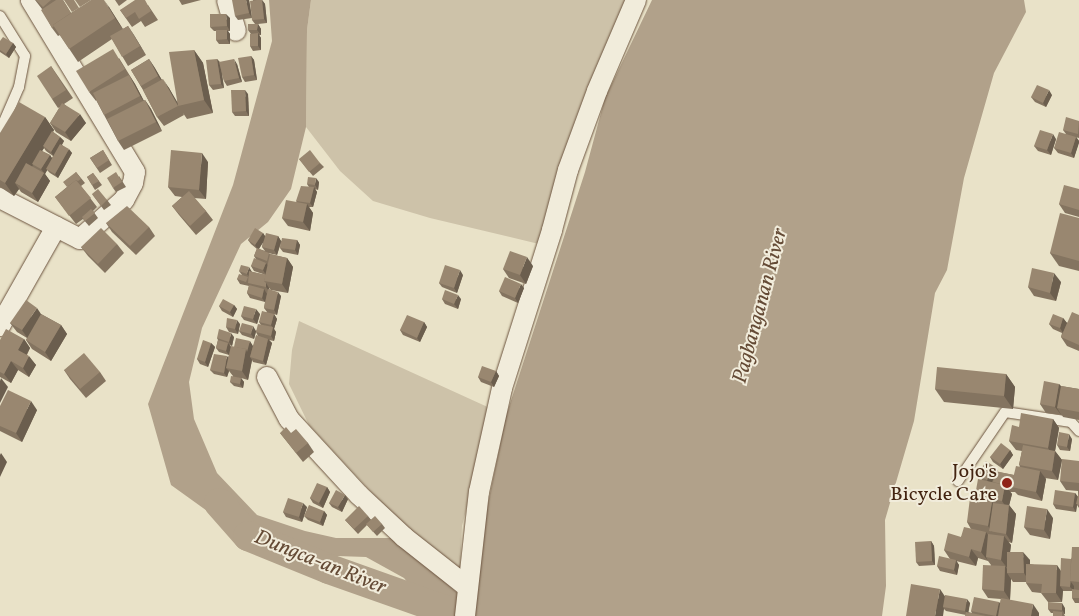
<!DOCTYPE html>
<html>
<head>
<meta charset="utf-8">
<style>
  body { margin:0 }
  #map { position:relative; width:1079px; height:616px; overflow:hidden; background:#e9e2c8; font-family:Vollkorn,serif }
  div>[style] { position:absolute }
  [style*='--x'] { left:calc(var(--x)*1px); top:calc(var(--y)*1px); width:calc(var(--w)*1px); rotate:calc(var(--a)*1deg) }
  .green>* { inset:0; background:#cdc2a9 }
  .water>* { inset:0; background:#b1a18a }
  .river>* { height:30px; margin:-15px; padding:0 15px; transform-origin:15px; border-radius:15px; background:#b1a18a }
  .roads { filter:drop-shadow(0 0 1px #6c543f) drop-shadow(0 0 1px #6c543f) }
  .service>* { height:10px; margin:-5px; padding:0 5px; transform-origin:5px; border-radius:5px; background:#f1ecdb }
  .minor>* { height:20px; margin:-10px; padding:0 10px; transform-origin:10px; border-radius:10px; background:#f1ecdb }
  .wall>* { inset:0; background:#847460 }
  .shaded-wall>* { inset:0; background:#6b5e4e }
  .building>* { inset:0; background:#998770 }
  .dots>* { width:14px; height:14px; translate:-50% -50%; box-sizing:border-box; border:2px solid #f1ecdb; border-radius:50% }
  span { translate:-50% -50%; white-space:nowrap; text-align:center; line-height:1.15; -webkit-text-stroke:4px #f1ecdb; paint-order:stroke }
  .poi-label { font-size:20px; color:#432411 }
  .right { translate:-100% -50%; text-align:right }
  .water-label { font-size:21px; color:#644a35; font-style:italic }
</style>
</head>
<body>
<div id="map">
  <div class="green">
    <div style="clip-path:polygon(311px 0,625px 0,581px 108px,539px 244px,430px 218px,373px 201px,340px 171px,306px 127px,307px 30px)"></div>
    <div style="clip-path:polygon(299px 321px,492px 409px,462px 526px,460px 574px,400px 523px,309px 425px,289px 384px,292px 350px)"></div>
  </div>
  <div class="water">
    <div style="clip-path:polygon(269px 0,311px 0,307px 30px,306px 127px,291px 189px,268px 222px,241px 244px,202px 328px,189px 382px,194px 419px,217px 473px,257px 515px,305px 531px,336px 538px,396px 538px,461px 596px,488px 503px,506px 416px,585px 172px,605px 98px,652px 0,1024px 0,1026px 12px,994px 73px,964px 178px,947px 270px,935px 293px,914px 421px,885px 520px,886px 586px,882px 616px,435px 616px,404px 578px,366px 557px,308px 555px,235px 531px,171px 485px,148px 404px,233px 185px,272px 41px)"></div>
  </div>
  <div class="river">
    <div style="--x:219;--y:503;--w:44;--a:48.7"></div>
    <div style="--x:248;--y:536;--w:87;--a:22.2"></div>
    <div style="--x:329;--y:569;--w:141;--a:19.5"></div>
  </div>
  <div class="roads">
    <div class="service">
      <div style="--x:0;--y:16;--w:47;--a:58"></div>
      <div style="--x:25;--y:56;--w:32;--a:101"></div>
      <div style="--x:19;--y:87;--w:48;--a:113.4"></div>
      <div style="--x:958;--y:481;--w:83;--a:-55.7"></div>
      <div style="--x:1005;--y:412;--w:67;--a:8.6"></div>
      <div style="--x:1071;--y:422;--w:12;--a:48"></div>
    </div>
    <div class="minor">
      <div style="--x:227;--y:0;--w:32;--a:74"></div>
      <div style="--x:0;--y:198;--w:90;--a:27.1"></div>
      <div style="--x:80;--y:239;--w:59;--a:-41.6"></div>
      <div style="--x:124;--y:200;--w:19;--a:-62"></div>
      <div style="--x:133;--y:183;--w:11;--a:-80"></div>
      <div style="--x:135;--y:172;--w:201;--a:-121.2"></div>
      <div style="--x:0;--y:326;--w:114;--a:-60.5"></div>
      <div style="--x:267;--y:377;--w:47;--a:62.4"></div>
      <div style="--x:289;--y:419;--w:103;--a:47.4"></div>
      <div style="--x:359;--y:495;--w:62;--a:43"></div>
      <div style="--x:404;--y:537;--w:79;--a:38.3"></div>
      <div style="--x:465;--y:616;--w:125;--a:-83.6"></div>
      <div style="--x:479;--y:492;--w:107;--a:-77.5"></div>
      <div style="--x:502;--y:388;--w:166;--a:-72.4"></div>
      <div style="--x:552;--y:230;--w:62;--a:-75.1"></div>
      <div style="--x:568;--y:170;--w:84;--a:-69.8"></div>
      <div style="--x:597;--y:91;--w:99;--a:-66.8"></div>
    </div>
  </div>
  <div class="wall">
    <div style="clip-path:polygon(35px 0,63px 0,71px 13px,79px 8px,109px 7px,123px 29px,128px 26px,146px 55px,128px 66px,112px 39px,78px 62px,60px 35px,58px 36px,52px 28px,42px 9px)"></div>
    <div style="clip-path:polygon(115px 0,127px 0,119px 6px)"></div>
    <div style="clip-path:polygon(179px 0,201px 0,182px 5px)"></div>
    <div style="clip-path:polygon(249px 0,252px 18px,238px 20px,235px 16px)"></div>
    <div style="clip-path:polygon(253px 0,262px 0,265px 4px,267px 23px,258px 24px,261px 29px,261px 35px,259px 35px,261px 38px,261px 50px,253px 51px,250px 46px,251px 34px,248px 30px,255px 24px,252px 20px)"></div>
    <div style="clip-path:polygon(148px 5px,158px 20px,145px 27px,141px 21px,132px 27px,120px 10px)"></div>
    <div style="clip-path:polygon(230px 18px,230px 31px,228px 31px,230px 34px,230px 44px,219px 44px,216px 40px,216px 31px,214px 31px,210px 27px)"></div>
    <div style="clip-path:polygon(0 41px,13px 43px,16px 47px,9px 58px,0 52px)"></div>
    <div style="clip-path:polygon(194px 50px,203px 63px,213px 113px,187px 119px,183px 113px,184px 115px,164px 126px,157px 117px,143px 90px,131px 70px,149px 59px,162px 80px,169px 88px,177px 103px)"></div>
    <div style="clip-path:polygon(251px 56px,254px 60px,257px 80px,245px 82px,242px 77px)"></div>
    <div style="clip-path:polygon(119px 58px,135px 84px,144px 101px,145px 100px,151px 109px,162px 131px,124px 150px,118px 141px,96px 100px,96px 101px,89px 92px)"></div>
    <div style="clip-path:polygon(217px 59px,220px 62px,237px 64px,242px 82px,227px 86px,224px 81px,222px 73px,224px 88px,213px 90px,209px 85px)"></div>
    <div style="clip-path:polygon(51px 66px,73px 98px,64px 104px,86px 123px,71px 141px,56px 132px,50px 123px,60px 107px,58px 108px,52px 99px)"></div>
    <div style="clip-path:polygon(248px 94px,249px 116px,235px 116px,232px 112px)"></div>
    <div style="clip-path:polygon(1052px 95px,1046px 107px,1035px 102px,1031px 97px)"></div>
    <div style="clip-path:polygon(evenodd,45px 117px,54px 130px,53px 132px,60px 137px,64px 141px,62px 145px,72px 153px,58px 178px,50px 173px,47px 170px,45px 174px,50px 181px,38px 202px,21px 192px,19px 189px,14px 196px,0 187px,0 133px,45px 117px,44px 148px,46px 151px,53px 156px,52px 158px,50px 155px,42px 151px,44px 148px)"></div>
    <div style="clip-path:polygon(1079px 121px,1079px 138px,1071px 136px,1076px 137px,1079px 141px,1074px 158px,1058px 153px,1054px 148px,1066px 134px,1063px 130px)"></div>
    <div style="clip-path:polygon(1056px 139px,1051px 155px,1038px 151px,1034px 146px)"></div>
    <div style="clip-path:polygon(103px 150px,112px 165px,100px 173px,90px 158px)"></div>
    <div style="clip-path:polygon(299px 159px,320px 163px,324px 167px,313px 176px)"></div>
    <div style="clip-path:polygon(208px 162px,206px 199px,194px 198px,206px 211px,213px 220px,196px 235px,179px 215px,172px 206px,182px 197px,175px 196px,168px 187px)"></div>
    <div style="clip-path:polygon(76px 172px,85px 183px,81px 186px,97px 207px,93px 211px,98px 218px,89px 226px,83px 219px,76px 224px,55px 197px,67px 187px)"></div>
    <div style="clip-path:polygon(93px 173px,102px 185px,95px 190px,87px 177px)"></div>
    <div style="clip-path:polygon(119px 176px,126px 187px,116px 192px,113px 188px)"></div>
    <div style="clip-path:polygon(319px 182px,318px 190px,315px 189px,317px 192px,313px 207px,309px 207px,313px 213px,310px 231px,288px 226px,282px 218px,309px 187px,307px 184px)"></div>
    <div style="clip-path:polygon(1079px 189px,1079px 217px,1065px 213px,1059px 204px)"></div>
    <div style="clip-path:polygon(92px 194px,107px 200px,111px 205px,104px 210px)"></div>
    <div style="clip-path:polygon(1079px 218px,1079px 271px,1059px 266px,1050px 253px)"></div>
    <div style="clip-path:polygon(106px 223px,149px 227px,155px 236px,136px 255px,112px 232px)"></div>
    <div style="clip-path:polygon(evenodd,263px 233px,265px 236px,278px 236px,281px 241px,297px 240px,300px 245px,298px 255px,283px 252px,280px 248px,281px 243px,277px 255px,268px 253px,270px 254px,287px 258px,293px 267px,288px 293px,271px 290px,269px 288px,269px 289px,281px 296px,277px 315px,274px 314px,277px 319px,274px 329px,276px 332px,274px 341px,269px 340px,272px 343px,266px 365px,253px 362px,252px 360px,248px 380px,241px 378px,244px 382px,243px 388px,234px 386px,230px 382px,233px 376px,229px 371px,227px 377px,214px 374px,210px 370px,228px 358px,229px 355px,219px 352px,216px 348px,218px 340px,217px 338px,234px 337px,232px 346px,230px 345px,231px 347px,234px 347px,253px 346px,258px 336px,256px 332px,254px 339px,242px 335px,239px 331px,256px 331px,261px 325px,259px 322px,267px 312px,264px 308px,265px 302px,250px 298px,247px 293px,249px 286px,240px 284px,237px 279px,242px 275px,239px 271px,252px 272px,266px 275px,254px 271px,251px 266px,256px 259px,254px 256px,257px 249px,251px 244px,248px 240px,263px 233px,263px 242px,262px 247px,265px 251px,259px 249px,263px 242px)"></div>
    <div style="clip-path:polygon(117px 244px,124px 253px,105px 273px,88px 256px,81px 247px)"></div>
    <div style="clip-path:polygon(533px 266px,526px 284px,509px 278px,503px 269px)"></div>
    <div style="clip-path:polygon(463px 275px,457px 293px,442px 287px,439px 283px)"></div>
    <div style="clip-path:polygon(1061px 282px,1056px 301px,1034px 296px,1028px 287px)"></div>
    <div style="clip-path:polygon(524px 288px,518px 303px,502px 296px,499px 291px)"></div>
    <div style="clip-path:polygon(442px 299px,461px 299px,458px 309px,445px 304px)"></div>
    <div style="clip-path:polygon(234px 305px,237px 309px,233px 317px,222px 311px,219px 306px)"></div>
    <div style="clip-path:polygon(41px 314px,61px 325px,67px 334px,51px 361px,32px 349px,26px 340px,27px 338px,17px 332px,10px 323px)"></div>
    <div style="clip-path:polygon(260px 314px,257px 324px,244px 320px,241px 316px)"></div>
    <div style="clip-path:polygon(1079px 315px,1079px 351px,1067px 346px,1061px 337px,1062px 333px,1053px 329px,1049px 324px,1063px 318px,1067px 323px)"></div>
    <div style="clip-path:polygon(424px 322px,427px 327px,420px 342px,403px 335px,400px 330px)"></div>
    <div style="clip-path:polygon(240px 324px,238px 334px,229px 332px,226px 327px)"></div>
    <div style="clip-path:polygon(24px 339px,30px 348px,27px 355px,36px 365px,29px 377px,18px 370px,11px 383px,0 377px,0 340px)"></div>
    <div style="clip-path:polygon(211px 343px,215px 347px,208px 367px,200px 364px,197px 359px)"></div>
    <div style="clip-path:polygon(64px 370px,100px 372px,106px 381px,86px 398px,70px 379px)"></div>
    <div style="clip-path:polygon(496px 371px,499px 376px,494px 387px,481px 382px,478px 377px)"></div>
    <div style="clip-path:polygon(1006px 374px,1015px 387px,1013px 409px,944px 402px,935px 389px)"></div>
    <div style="clip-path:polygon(1059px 384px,1061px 386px,1079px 389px,1079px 420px,1063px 417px,1062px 415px,1046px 413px,1040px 404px)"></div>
    <div style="clip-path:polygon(0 406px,37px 410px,22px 442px,0 431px)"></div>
    <div style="clip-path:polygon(1053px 419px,1059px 428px,1055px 451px,1062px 460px,1058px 480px,1045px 478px,1046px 479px,1042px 501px,1018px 495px,1015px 492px,1010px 492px,1012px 494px,1009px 505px,1016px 514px,1012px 543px,1008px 542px,1011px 545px,1010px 552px,1030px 560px,1030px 564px,1061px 571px,1071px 559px,1079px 547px,1079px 603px,1075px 603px,1072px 598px,1072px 591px,1063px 591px,1063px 590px,1062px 602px,1048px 602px,1041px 593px,1032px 592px,1026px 583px,1026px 582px,1013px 582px,1011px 579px,1010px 600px,1039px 613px,1039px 616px,965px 616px,966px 615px,946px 611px,944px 609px,906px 616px,945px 596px,970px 603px,968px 612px,972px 613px,971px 611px,999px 602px,1000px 604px,1001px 599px,988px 598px,982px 589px,991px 565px,988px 561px,978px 558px,976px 566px,956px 561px,959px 565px,957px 575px,940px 571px,937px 566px,950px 559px,944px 550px,971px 529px,967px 522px,977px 499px,975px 496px,982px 480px,978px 475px,998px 471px,998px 472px,1014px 475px,1020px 466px,1019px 465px,1022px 451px,1016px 450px,1009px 441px,1019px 427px)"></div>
    <div style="clip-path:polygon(280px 433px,291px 433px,308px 443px,314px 452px,303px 462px)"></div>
    <div style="clip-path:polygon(1072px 439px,1070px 451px,1060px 450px,1057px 445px)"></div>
    <div style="clip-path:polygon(1010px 450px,1013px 455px,1003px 469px,993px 462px,990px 457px)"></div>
    <div style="clip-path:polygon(1079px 461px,1079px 508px,1077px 505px,1076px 512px,1056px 509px,1053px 504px,1075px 493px,1078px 497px,1078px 491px,1066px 490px,1060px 481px)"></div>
    <div style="clip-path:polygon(327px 487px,330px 492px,323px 508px,313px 503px,310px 498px)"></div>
    <div style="clip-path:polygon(348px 499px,342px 512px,332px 507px,329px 503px)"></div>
    <div style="clip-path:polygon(307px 507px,302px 522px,286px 517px,283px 512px)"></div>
    <div style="clip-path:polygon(324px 511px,327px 515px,323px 526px,308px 520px,304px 516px)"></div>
    <div style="clip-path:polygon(368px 516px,371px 520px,382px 524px,385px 528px,377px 536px,367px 525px,358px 534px,345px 520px)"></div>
    <div style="clip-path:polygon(1053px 518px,1050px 539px,1030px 535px,1024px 527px)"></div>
    <div style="clip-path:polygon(931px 541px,934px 546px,935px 565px,919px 566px,916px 562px)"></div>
    <div style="clip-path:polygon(1065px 608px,1065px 614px,1064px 614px,1065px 616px,1053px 616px,1053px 613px,1051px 613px,1048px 609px)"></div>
  </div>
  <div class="shaded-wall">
    <div style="clip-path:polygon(104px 0,109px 7px,124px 31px,115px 18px)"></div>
    <div style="clip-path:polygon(246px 0,249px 0,252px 18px,249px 13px)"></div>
    <div style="clip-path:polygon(262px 0,265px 4px,267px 23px,264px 19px)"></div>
    <div style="clip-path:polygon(226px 14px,230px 18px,230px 31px,227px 26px)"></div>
    <div style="clip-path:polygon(258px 24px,261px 29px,261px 35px,257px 30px)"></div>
    <div style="clip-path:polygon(128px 26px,134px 35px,146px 55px,140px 46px)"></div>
    <div style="clip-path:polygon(227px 30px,230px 34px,230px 44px,227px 39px)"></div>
    <div style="clip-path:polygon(258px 33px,261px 38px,261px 50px,258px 46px)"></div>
    <div style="clip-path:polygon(13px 43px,16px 47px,9px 58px,6px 54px)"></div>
    <div style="clip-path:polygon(194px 50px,203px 63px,213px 113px,204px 100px)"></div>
    <div style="clip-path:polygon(251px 56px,254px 60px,257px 80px,254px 75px)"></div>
    <div style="clip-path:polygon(149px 59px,155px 68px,164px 84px,158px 76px)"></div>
    <div style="clip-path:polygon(217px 59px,220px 63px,224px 88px,221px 84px)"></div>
    <div style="clip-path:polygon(234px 59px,237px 64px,242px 82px,239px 78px)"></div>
    <div style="clip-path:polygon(129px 75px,135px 84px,146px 105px,140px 96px)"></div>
    <div style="clip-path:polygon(163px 79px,169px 88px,179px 105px,178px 106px,184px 115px,178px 106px)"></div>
    <div style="clip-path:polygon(245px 90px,248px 94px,249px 116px,246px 111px)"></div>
    <div style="clip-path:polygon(1049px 90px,1052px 95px,1046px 107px,1043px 103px)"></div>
    <div style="clip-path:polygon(145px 100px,151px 109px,162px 131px,156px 122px)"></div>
    <div style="clip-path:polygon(80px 114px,86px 123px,71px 141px,65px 132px)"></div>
    <div style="clip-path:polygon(45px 117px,54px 130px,44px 147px,43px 146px,44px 148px,33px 165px,32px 164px,33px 165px,20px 186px,15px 183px,19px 189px,14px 196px,5px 183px)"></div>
    <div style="clip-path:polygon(1053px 134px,1056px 139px,1051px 155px,1047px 150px)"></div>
    <div style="clip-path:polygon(60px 137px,64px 141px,54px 157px,51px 152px)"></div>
    <div style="clip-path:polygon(1076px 137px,1079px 141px,1079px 143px,1074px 158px,1071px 153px)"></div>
    <div style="clip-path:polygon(69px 149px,72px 153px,58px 178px,55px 174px)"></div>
    <div style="clip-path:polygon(202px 153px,208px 162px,206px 199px,199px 190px)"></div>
    <div style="clip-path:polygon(50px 155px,53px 160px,45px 174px,50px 181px,38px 202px,32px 193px,44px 173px,41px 169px)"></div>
    <div style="clip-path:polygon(316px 178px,319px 182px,318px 190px,315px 185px)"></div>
    <div style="clip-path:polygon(314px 187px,317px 192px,313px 207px,310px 203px)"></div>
    <div style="clip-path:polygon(307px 204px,313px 213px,310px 231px,303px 222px)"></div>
    <div style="clip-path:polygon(263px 233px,266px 238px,258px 250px,255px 245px)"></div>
    <div style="clip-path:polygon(278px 236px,281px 241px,277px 255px,274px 250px)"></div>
    <div style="clip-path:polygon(297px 240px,300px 245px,298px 255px,295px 250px)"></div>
    <div style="clip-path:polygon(527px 257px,533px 266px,526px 284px,520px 275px)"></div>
    <div style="clip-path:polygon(287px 258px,293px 267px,288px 293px,282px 284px)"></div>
    <div style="clip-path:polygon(266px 263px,269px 267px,266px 275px,263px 270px)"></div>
    <div style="clip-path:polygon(249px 267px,252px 272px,250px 278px,247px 274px)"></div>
    <div style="clip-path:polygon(460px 270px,463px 275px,457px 293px,454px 288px)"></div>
    <div style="clip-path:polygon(1054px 273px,1061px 282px,1056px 301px,1050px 293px)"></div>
    <div style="clip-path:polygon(266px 283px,269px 288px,269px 291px,266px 287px)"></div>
    <div style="clip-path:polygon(521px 284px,524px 288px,518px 303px,515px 298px)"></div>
    <div style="clip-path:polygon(264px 289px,267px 294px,265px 302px,262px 298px)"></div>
    <div style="clip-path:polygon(278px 292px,281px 296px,277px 315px,274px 310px)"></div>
    <div style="clip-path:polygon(458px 295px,461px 299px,458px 309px,454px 304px)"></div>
    <div style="clip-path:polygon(234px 305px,237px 309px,233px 317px,230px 312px)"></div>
    <div style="clip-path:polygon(37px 308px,43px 317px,28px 339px,22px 330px)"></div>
    <div style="clip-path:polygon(256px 309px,260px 314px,257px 324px,253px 319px)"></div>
    <div style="clip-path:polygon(274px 314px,277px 319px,274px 329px,276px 332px,274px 341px,271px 336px,273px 328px,271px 325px)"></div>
    <div style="clip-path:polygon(1063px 318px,1067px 323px,1063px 333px,1060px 328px)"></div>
    <div style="clip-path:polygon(237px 320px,240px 324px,238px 334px,235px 329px)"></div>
    <div style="clip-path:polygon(424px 322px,427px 327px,420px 342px,417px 338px)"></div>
    <div style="clip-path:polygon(61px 325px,67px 334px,51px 361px,45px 352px)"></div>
    <div style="clip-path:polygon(253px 326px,256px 331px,254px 339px,251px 334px)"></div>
    <div style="clip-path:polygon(231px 333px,234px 337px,232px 346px,229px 342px)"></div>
    <div style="clip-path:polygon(24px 339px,30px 348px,24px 359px,18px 350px)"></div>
    <div style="clip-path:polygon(268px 339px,272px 343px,266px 365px,263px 361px)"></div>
    <div style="clip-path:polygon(250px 341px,253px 346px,250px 357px,252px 360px,248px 380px,242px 371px,246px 349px)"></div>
    <div style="clip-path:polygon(211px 343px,215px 347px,208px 367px,205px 362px)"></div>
    <div style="clip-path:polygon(228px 343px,231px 347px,229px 355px,226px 351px)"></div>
    <div style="clip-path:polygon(29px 356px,36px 365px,29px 377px,23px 368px)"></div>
    <div style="clip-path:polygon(227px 356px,231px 361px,226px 368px,229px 371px,227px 377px,224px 373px)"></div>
    <div style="clip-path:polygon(11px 361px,18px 370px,11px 383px,4px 374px)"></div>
    <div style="clip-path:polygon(496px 371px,499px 376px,494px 387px,491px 382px)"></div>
    <div style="clip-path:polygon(1006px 374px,1015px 387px,1013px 409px,1004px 396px)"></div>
    <div style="clip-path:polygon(1px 378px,8px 387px,0 403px,0 381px)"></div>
    <div style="clip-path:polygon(241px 378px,244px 382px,243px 388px,240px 384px)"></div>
    <div style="clip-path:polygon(1059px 384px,1066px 393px,1057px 408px,1062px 416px,1055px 407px)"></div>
    <div style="clip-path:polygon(31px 401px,37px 410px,22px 442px,16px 433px)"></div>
    <div style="clip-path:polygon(1053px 419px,1059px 428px,1054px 457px,1048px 448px)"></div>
    <div style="clip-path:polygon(1069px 434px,1072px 439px,1070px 451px,1067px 447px)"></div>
    <div style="clip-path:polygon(1010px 450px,1013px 455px,1003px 469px,1000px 464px)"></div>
    <div style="clip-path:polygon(1055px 451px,1062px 460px,1058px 480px,1052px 471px)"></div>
    <div style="clip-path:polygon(1px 453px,7px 462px,0 477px,0 455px)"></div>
    <div style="clip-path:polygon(995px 467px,998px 471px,990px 485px,987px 480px)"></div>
    <div style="clip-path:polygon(1040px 471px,1046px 479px,1042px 501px,1036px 492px)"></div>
    <div style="clip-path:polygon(1005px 485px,1012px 494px,1008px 510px,1002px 501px)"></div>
    <div style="clip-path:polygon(327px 487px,330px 492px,323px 508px,319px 503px)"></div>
    <div style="clip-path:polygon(1075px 493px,1078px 497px,1076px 512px,1073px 507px)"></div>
    <div style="clip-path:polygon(345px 495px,348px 499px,342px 512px,338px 507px)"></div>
    <div style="clip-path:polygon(992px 502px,998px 511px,992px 532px,988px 526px)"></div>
    <div style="clip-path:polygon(303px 503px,307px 507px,302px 522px,299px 517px)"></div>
    <div style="clip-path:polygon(1009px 505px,1016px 514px,1012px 543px,1006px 534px)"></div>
    <div style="clip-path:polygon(1047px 509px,1053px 518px,1050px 539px,1044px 530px)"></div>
    <div style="clip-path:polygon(324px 511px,327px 515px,323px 526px,320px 522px)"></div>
    <div style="clip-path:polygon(986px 532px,992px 541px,986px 557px,988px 561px,981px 552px)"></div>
    <div style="clip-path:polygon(1004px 536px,1011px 545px,1008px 569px,1001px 560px)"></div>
    <div style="clip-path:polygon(931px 541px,934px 546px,935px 565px,932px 561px)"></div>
    <div style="clip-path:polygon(971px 549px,978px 558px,976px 566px,969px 557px)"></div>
    <div style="clip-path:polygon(1023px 552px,1030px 560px,1030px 582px,1024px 573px)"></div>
    <div style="clip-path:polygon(956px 560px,959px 565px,957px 575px,954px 570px)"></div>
    <div style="clip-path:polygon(1057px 565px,1063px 574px,1060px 586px,1063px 590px,1062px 602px,1056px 593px)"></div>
    <div style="clip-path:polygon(1005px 566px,1010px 573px,1007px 573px,1011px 579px,1010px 600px,1004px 591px)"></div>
    <div style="clip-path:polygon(1071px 582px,1074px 586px,1074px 591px,1070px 587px)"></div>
    <div style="clip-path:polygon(940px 589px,946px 598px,943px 607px,944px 609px,943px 616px,935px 616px)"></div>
    <div style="clip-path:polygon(967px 599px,970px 603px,968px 615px,965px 611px)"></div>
    <div style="clip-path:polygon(999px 602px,1005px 611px,1004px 616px,996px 616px)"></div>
    <div style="clip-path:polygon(1062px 603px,1065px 608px,1065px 614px,1062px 610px)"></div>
    <div style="clip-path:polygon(1033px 604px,1039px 613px,1039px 616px,1031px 616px)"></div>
  </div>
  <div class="building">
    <div style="clip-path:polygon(36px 0,51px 0,43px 7px)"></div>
    <div style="clip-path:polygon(56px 0,63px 0,71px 13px,53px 25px,54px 26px,52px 28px,41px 10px)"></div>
    <div style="clip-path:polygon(64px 0,74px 0,79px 8px,72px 12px)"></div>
    <div style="clip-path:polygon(75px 0,91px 0,80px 7px)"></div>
    <div style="clip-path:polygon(91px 0,104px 0,115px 18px,69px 49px,53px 25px)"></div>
    <div style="clip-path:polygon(135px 0,145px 0,151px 11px,139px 19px,135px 12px,126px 18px,120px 10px)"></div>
    <div style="clip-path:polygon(232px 0,246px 0,249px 13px,235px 16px)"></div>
    <div style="clip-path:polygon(257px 0,262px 0,264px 19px,252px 20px,250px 1px)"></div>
    <div style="clip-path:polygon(210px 14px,226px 14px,227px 26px,210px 27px)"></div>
    <div style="clip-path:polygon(248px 24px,258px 24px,257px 30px,248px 30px)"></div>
    <div style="clip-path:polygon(128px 26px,140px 46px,122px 57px,110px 36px)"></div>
    <div style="clip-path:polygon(216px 30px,227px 30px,227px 39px,216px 40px)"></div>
    <div style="clip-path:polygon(258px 33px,258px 46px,250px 46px,250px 34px)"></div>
    <div style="clip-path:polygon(3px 37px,13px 43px,6px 54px,0 50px,0 41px)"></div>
    <div style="clip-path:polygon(113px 49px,125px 69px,89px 92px,76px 71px)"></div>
    <div style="clip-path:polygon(194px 50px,204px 100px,178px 106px,169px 52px)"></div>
    <div style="clip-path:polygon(251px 56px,254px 75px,242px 77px,238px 58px)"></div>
    <div style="clip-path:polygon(149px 59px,158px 76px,141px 86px,131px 70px)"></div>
    <div style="clip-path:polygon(217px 59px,221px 84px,209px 85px,206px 60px)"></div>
    <div style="clip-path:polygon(234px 59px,239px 78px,224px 81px,219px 62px)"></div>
    <div style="clip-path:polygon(51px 66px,66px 90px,52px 99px,37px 76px)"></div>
    <div style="clip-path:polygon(129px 75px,140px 96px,104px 115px,93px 93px)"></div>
    <div style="clip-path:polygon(163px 79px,178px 106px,157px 117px,143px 90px)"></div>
    <div style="clip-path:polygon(1037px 85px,1049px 90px,1043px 103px,1031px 97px)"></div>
    <div style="clip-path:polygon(231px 90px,245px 90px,246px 111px,232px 112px)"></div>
    <div style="clip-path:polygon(145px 100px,156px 122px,118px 141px,107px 119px)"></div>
    <div style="clip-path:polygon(19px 102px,45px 117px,5px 183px,0 180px,0 133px)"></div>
    <div style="clip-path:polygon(62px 103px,80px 114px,65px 132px,50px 123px)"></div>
    <div style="clip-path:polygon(1066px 117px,1079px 121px,1078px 134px,1063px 130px)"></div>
    <div style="clip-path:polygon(1040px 130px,1053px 134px,1047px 150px,1034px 146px)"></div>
    <div style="clip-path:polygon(52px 131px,60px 137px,51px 152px,43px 146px)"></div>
    <div style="clip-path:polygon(1059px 132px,1076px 137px,1071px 153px,1054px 148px)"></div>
    <div style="clip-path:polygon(60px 144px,69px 149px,55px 174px,46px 169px)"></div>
    <div style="clip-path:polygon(40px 150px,50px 155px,41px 169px,32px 164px)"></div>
    <div style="clip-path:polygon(103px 150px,109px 160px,97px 168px,90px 158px)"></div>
    <div style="clip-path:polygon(171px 150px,202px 153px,199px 190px,168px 187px)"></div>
    <div style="clip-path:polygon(310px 150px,320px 163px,309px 172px,299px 159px)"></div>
    <div style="clip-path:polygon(26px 163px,44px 173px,32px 193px,15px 183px)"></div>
    <div style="clip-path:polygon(76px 172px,81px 179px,78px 181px,76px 180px,67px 187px,63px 182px)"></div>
    <div style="clip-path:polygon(116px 172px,122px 182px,113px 188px,107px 178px)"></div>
    <div style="clip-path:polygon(93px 173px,99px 181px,92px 185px,87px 177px)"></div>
    <div style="clip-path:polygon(308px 177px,316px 178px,315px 185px,307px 184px)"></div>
    <div style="clip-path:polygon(76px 180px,91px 198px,69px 216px,55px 197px)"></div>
    <div style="clip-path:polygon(1064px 185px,1079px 189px,1079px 210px,1059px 204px)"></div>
    <div style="clip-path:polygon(301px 186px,314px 187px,310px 203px,296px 201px)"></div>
    <div style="clip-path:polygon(98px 189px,107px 200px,101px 206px,92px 194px)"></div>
    <div style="clip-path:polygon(189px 191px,206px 211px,190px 226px,172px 206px)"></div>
    <div style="clip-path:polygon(286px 200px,307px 204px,303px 222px,282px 218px)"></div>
    <div style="clip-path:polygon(127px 206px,149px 227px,130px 246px,106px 223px)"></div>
    <div style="clip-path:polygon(91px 209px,95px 213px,85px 221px,82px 217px)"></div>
    <div style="clip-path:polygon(1060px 213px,1079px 218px,1079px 261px,1050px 253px)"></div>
    <div style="clip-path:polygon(101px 228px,117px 244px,98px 264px,81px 247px)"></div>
    <div style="clip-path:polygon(255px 228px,263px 233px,255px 245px,248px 240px)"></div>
    <div style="clip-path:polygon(266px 233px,278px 236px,274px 250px,262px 247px)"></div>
    <div style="clip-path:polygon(282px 238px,297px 240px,295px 250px,280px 248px)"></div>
    <div style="clip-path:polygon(257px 248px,269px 253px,267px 261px,254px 256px)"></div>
    <div style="clip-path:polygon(510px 251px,527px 257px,520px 275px,503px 269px)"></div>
    <div style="clip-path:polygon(270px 254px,287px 258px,282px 284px,264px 281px)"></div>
    <div style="clip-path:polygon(254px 258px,266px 263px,263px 270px,251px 266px)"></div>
    <div style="clip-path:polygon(241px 265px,249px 267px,247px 274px,239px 271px)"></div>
    <div style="clip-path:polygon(445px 265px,460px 270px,454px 288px,439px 283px)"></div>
    <div style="clip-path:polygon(1032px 268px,1054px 273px,1050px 293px,1028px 287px)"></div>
    <div style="clip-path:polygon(249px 271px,266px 275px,264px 281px,266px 283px,266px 287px,248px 283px)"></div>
    <div style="clip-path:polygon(239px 274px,248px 277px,246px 282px,237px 279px)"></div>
    <div style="clip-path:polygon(505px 277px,521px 284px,515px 298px,499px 291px)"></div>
    <div style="clip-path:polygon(249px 285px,264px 289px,262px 298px,247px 293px)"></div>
    <div style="clip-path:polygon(268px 289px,278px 292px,274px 310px,264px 308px)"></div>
    <div style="clip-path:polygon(445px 290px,458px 295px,454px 304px,442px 299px)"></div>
    <div style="clip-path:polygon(223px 299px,234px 305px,230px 312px,219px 306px)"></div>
    <div style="clip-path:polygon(26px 300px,37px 308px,22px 330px,10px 323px)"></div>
    <div style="clip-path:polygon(244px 306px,256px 309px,253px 319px,241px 316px)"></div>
    <div style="clip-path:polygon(262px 311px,274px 314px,271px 325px,259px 322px)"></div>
    <div style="clip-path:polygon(1072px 312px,1079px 315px,1079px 345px,1061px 337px)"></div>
    <div style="clip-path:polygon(41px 314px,61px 325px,45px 352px,26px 340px)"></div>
    <div style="clip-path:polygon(1053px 314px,1063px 318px,1060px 328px,1049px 324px)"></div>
    <div style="clip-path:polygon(407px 315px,424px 322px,417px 338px,400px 330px)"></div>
    <div style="clip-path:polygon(227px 318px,237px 320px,235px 329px,226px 327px)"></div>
    <div style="clip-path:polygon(242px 323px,253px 326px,251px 334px,239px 331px)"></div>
    <div style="clip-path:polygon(258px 324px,273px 327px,271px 336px,256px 332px)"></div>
    <div style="clip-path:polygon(6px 329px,24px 339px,18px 350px,29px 356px,23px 368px,11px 361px,4px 374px,0 372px,0 340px)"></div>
    <div style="clip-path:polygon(219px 329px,231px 333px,229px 342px,217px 338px)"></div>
    <div style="clip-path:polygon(256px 335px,268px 339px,263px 361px,250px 357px)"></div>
    <div style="clip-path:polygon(236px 338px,250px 341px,247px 352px,246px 349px,234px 347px)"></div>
    <div style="clip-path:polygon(203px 340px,211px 343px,205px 362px,197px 359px)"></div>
    <div style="clip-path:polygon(218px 340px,228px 343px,226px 351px,216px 348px)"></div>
    <div style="clip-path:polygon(231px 346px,246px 349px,242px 371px,226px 368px)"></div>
    <div style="clip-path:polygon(84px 353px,100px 372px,80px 389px,64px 370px)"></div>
    <div style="clip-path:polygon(214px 354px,227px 356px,224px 373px,210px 370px)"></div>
    <div style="clip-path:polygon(482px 366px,496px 371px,491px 382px,478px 377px)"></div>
    <div style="clip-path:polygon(937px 367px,1006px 374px,1004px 396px,935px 389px)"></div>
    <div style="clip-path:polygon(231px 376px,241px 378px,240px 384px,230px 382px)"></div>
    <div style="clip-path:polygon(1044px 381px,1059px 384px,1055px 407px,1040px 404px)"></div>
    <div style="clip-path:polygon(1061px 386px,1079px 389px,1079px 412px,1057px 408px)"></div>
    <div style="clip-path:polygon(8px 390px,31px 401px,16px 433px,0 426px,0 406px)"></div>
    <div style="clip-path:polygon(1021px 413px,1053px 419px,1048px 448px,1009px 441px,1012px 425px,1019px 427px)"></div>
    <div style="clip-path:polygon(286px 427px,291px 433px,296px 429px,308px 443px,296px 453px,280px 433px)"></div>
    <div style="clip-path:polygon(1059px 432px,1069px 434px,1067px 447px,1057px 445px)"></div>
    <div style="clip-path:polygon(1001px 443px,1010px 450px,1000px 464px,990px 457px)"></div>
    <div style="clip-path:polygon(1023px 445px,1055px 451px,1052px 471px,1019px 465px)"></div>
    <div style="clip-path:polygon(1062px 459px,1079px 461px,1079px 483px,1060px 481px)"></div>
    <div style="clip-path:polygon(986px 461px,995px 467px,987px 480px,978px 475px)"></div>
    <div style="clip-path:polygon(1016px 466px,1040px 471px,1036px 492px,1011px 487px)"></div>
    <div style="clip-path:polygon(995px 471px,1014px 475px,1011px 487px,1012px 488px,1007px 487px,1005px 485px,993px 482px)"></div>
    <div style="clip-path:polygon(978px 479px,1005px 485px,1002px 501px,975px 496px)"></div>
    <div style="clip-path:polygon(317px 483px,327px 487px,319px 503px,310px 498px)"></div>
    <div style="clip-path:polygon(336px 490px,345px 495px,338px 507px,329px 503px)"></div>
    <div style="clip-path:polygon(1055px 490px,1075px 493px,1073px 507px,1053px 504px)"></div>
    <div style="clip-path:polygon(1079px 491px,1079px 505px,1076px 504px)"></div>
    <div style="clip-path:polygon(288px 498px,303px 503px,299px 517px,283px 512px)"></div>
    <div style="clip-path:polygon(970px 498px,992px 502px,988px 526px,967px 522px)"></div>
    <div style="clip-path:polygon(993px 503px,1009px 505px,1006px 534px,989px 531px)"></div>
    <div style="clip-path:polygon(309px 505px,324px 511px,320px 522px,304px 516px)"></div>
    <div style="clip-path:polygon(359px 506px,368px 516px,354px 529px,345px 520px)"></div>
    <div style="clip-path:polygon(1027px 506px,1047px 509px,1044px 530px,1024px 527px)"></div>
    <div style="clip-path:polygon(375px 516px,382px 524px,373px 532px,366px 524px)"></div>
    <div style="clip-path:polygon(964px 527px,986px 532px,981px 552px,971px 549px,969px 557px,944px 550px,948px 533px,961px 537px)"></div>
    <div style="clip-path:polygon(988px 534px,1004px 536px,1001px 560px,986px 557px)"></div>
    <div style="clip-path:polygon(931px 541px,932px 561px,916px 562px,915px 542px)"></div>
    <div style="clip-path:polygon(1072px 547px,1079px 547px,1079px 582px,1070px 581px)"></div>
    <div style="clip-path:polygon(1007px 552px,1023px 552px,1024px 573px,1007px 573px)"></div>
    <div style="clip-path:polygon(939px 556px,956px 560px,954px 570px,937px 566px)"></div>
    <div style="clip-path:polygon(1061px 558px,1071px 559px,1070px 587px,1060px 586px)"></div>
    <div style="clip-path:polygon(1026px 564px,1057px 565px,1056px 593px,1041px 593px,1042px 584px,1026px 583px)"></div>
    <div style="clip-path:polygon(983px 565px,1005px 566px,1004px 591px,982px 589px)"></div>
    <div style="clip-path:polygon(911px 584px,940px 589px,935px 616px,906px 616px)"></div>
    <div style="clip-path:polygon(1072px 589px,1079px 590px,1079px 598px,1072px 598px)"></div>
    <div style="clip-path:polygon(945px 595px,967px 599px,965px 611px,943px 607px)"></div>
    <div style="clip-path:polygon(974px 597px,999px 602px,996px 616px,971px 611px)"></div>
    <div style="clip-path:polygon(1001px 598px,1033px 604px,1031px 616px,998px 616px)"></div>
    <div style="clip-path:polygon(1048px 602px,1062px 603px,1062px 610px,1048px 609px)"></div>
    <div style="clip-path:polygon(1053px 611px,1062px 612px,1062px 616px,1053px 616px)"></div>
    <div style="clip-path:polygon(966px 612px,986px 616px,965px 616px)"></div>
  </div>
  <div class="dots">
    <div style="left:1007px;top:483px;background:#8f2418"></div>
  </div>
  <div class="poi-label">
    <span class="right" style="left:997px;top:484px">Jojo's<br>Bicycle Care</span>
  </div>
  <div class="water-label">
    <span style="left:761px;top:306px;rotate:-75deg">Pagbanganan River</span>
    <span style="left:320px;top:563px;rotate:22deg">Dungca-an River</span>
  </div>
</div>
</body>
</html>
